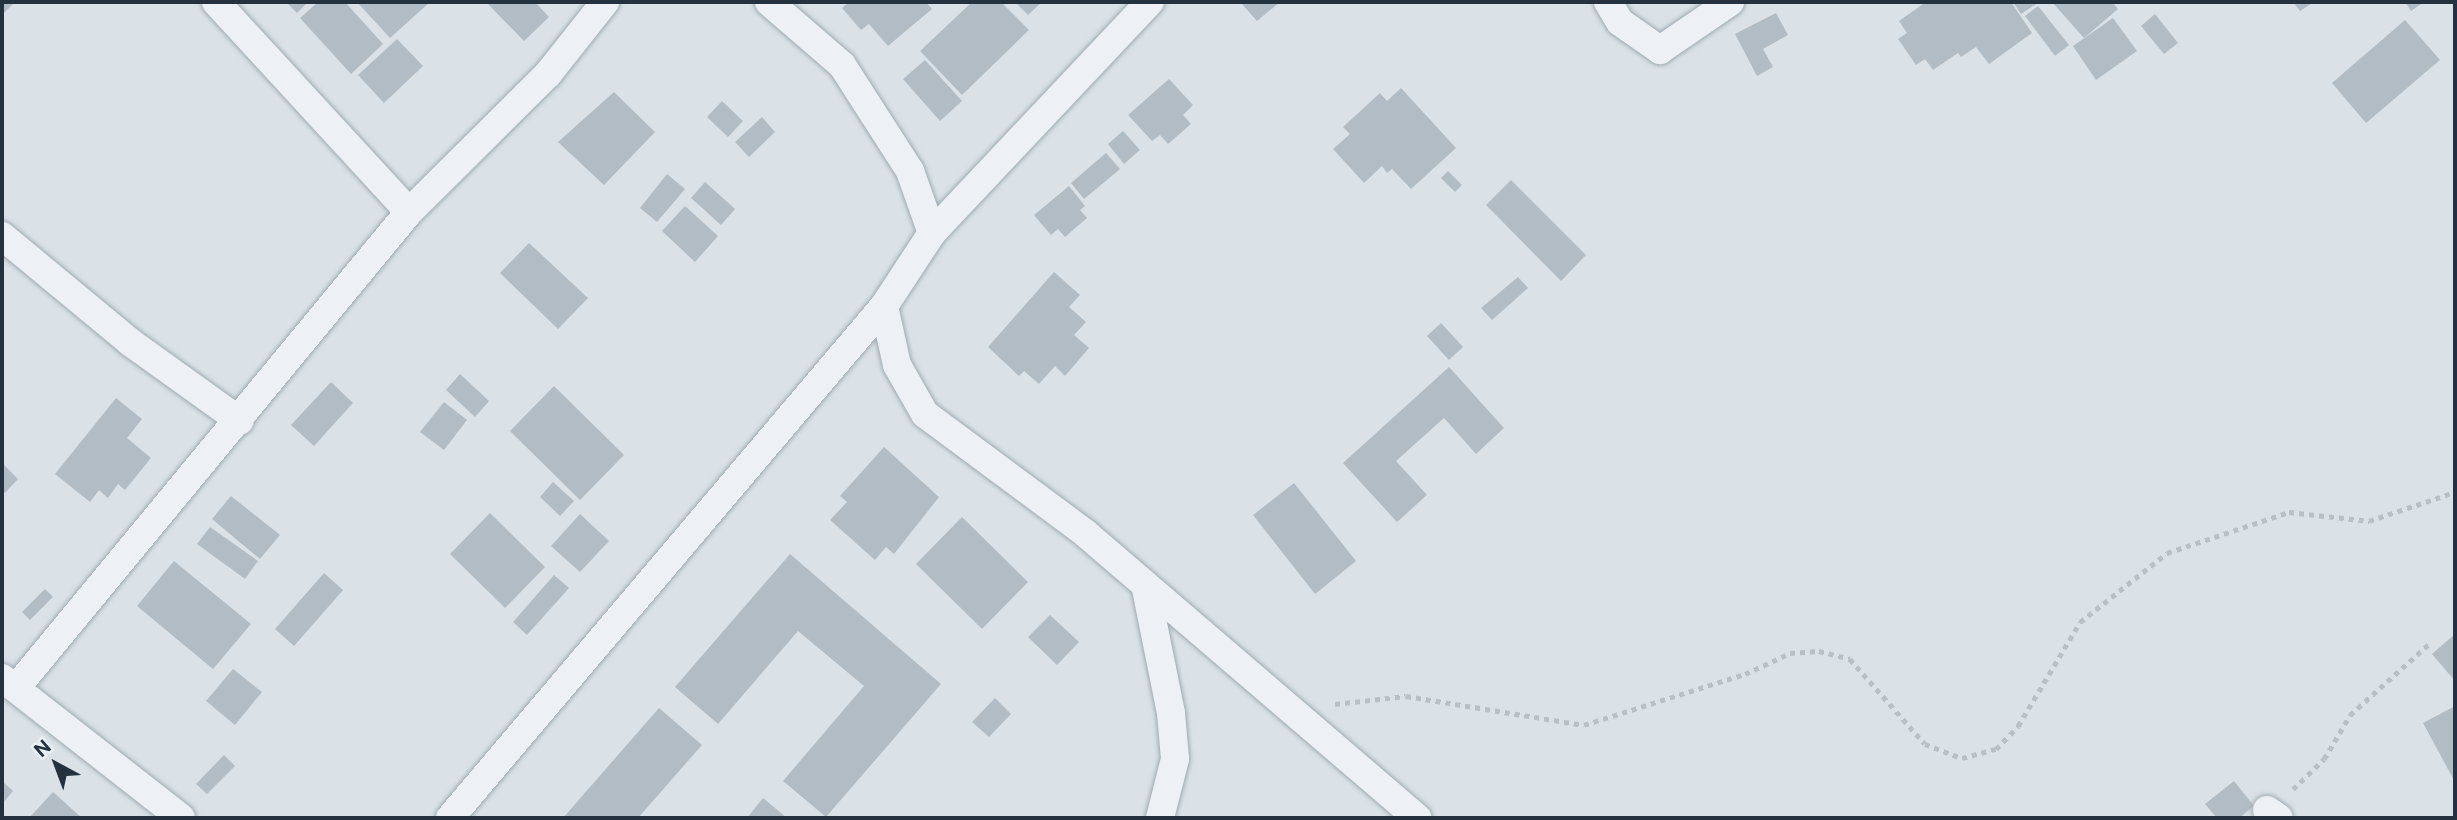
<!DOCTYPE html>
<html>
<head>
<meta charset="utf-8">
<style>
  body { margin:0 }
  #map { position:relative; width:2457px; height:820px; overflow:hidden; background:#dae2e7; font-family:"Public Sans",sans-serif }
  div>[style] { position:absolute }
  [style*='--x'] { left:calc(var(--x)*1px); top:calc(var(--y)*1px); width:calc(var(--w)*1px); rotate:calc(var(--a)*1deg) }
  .building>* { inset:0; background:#b1bcc4 }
  .path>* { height:4.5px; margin-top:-2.25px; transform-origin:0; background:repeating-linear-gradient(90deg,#b8bfc5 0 5px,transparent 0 10px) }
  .roads { filter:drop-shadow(0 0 2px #9faab1) drop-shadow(0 0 2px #9faab1) }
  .minor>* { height:28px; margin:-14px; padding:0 14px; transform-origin:14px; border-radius:14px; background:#edf1f5 }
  span { translate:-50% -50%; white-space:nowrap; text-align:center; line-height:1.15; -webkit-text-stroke:7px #e9f0f5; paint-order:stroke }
  .frame { position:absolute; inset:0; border:4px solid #23323e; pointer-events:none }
  .north { position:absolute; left:21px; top:729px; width:70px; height:70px; -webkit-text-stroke:5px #e9f0f5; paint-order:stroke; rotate:319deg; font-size:19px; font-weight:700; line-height:28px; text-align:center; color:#23323e }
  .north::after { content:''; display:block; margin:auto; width:24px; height:32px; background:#23323e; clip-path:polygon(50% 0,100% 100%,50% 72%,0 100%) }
</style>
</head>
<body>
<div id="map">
  <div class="building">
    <div style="clip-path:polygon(2px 2px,14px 3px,2px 15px)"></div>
    <div style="clip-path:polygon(286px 2px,308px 2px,297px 13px)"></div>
    <div style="clip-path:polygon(318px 2px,345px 2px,383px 44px,351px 74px,300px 18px)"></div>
    <div style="clip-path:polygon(357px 2px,430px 2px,390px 38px)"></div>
    <div style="clip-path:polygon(486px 2px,535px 2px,549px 17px,524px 41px)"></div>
    <div style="clip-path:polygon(849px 2px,926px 2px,932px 9px,888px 46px,869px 24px,861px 30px,842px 8px)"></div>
    <div style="clip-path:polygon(972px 2px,1001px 2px,1029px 30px,962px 95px,920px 51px)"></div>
    <div style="clip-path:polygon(1015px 2px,1042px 2px,1028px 15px)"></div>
    <div style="clip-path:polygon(1245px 2px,1280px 2px,1257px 21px,1242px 4px)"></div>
    <div style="clip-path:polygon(1926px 2px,2011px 2px,2032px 33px,1989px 64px,1976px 47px,1961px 57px,1958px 53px,1933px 70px,1925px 59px,1916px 65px,1898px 39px,1907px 33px,1899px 21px)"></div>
    <div style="clip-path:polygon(2013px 2px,2039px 2px,2021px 14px)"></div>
    <div style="clip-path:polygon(2052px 2px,2112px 2px,2118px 9px,2084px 38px)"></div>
    <div style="clip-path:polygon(2293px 2px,2314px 2px,2300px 11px)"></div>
    <div style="clip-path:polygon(2405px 2px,2424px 2px,2411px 11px)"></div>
    <div style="clip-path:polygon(2038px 6px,2069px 45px,2055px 56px,2025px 16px)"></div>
    <div style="clip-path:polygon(1776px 13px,1788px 35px,1763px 49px,1773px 67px,1757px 76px,1735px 34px)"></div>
    <div style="clip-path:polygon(2155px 14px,2178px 43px,2164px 54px,2141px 26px)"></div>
    <div style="clip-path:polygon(2113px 18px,2137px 51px,2096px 80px,2073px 46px)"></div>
    <div style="clip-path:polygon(2405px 20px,2440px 60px,2366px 123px,2332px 83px)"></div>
    <div style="clip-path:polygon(397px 39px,423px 66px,384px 103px,358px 75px)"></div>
    <div style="clip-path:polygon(925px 60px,962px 101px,940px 121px,903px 79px)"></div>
    <div style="clip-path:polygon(1169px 79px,1193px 105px,1183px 115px,1191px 124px,1168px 144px,1160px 135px,1152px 141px,1128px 115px)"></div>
    <div style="clip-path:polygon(1401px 88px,1456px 148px,1411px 189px,1392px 169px,1387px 173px,1382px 166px,1364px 183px,1333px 149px,1350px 134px,1343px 127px,1380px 93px,1387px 101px)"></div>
    <div style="clip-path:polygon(614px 92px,655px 132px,604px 185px,558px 142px)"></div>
    <div style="clip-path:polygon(722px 101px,743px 121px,728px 137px,707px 117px)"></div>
    <div style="clip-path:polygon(762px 117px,775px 132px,749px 157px,735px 142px)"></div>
    <div style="clip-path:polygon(1123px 131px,1140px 150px,1124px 164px,1108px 144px)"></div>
    <div style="clip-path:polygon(1106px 153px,1120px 169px,1084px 199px,1071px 183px)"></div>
    <div style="clip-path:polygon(1448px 171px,1462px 185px,1455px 192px,1441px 178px)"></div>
    <div style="clip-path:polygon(667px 174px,685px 189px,657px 222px,640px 208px)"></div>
    <div style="clip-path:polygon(1511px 180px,1586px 255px,1561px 281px,1486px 205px)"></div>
    <div style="clip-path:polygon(705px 182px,735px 209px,721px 225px,691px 198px)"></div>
    <div style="clip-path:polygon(1069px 186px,1085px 206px,1080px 210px,1087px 218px,1065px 237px,1058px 229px,1051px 235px,1034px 215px)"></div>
    <div style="clip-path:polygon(685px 206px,718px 236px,695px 262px,662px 231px)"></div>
    <div style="clip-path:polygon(529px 243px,588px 298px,558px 329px,500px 273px)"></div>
    <div style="clip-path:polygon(1054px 272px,1080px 295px,1069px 307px,1086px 322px,1074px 335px,1089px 348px,1065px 376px,1055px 366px,1039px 384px,1024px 371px,1019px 376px,988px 347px)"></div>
    <div style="clip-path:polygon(1518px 277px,1528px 288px,1492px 320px,1481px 308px)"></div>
    <div style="clip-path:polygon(1441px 323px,1463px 347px,1449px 360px,1427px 336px)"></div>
    <div style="clip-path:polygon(1449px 367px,1504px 428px,1476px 454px,1444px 418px,1396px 461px,1427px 495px,1397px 522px,1343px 463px)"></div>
    <div style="clip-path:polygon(460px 374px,489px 401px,475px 417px,446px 390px)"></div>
    <div style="clip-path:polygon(331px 382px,353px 403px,314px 446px,291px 425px)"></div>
    <div style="clip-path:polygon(554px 386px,624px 455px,580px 500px,510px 431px)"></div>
    <div style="clip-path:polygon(116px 398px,142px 419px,127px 438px,151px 458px,125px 490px,118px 484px,108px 498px,99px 490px,90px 502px,55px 474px)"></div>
    <div style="clip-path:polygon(444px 402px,467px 420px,444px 450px,420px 432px)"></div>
    <div style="clip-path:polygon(884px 447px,939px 497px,894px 554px,886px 547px,875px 560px,830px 520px,847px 502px,840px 496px)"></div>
    <div style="clip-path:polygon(2px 463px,18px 479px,5px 493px,2px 490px)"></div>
    <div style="clip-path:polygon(553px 482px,574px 501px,560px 516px,540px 497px)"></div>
    <div style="clip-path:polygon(1294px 483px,1356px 561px,1315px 594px,1253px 515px)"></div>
    <div style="clip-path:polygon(231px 496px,280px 535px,260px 559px,212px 519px)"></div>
    <div style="clip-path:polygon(490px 513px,545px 567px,505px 608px,450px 554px)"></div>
    <div style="clip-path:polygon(580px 514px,609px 541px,580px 572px,551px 546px)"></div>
    <div style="clip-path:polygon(962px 517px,1028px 582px,982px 629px,916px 564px)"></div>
    <div style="clip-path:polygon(210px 527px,258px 561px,245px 579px,197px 544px)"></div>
    <div style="clip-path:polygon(790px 554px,941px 684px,826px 817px,783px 781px,864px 686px,798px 631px,718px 724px,675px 687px)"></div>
    <div style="clip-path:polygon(174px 561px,251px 624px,213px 669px,137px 606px)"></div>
    <div style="clip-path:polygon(324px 573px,343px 590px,294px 646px,275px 629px)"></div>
    <div style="clip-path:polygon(554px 575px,569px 588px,527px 635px,513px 622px)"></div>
    <div style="clip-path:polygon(45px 589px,53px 597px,30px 620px,22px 612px)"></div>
    <div style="clip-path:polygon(1050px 615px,1079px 642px,1057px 665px,1028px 637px)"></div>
    <div style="clip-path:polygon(2455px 634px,2455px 681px,2432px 654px)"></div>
    <div style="clip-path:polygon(233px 669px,262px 692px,235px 725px,206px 701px)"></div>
    <div style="clip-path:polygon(995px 698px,1011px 714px,989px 737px,972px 722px)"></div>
    <div style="clip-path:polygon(2455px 706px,2455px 782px,2423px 723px)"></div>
    <div style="clip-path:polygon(659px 708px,702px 745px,638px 818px,563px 818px)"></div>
    <div style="clip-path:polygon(224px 755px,235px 766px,207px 794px,196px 784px)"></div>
    <div style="clip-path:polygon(2px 781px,13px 791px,2px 804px)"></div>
    <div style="clip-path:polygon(2234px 781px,2254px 806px,2239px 818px,2217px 818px,2205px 804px)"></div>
    <div style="clip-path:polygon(53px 792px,82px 818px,29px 818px)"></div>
    <div style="clip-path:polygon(763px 798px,787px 818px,747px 818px)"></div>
  </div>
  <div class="path">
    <div style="--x:1335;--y:704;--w:71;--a:-6.4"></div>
    <div style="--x:1406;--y:696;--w:180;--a:9.3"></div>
    <div style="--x:1584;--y:725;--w:169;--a:-17.6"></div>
    <div style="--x:1745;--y:674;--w:50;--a:-25"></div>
    <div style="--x:1790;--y:653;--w:29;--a:-4"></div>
    <div style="--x:1819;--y:651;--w:32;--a:14"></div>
    <div style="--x:1850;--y:659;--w:113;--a:48.6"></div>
    <div style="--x:1925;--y:744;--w:40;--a:21"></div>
    <div style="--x:1962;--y:758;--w:35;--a:-15"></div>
    <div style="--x:1996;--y:749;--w:32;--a:-46"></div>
    <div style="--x:2018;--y:726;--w:121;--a:-59.2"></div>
    <div style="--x:2080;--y:622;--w:111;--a:-38.4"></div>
    <div style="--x:2167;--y:553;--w:129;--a:-18.6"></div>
    <div style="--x:2289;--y:512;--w:81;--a:6.4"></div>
    <div style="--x:2369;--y:521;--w:91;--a:-18.6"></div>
    <div style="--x:2293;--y:789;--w:43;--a:-44.1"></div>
    <div style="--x:2324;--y:759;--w:51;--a:-59.4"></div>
    <div style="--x:2350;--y:715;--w:108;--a:-42"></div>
  </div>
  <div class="roads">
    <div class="minor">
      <div style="--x:216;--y:2;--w:285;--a:47.4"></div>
      <div style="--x:769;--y:2;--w:96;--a:40.8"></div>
      <div style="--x:842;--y:65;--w:126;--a:57.3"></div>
      <div style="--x:910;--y:171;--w:66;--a:70.5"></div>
      <div style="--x:932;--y:233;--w:87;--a:123.3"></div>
      <div style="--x:884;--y:306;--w:60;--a:77.6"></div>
      <div style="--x:897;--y:365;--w:56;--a:60.3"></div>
      <div style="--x:925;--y:414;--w:199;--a:36.6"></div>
      <div style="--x:1085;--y:533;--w:438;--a:40.6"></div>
      <div style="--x:1608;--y:2;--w:23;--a:59"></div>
      <div style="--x:1620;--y:22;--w:49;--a:35"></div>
      <div style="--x:1660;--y:50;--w:85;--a:-34.4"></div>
      <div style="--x:932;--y:233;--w:318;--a:-46.7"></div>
      <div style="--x:2;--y:236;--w:166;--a:39.6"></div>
      <div style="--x:130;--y:342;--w:135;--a:35.7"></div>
      <div style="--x:1146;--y:589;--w:126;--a:78.6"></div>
      <div style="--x:1171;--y:713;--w:46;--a:85"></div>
      <div style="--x:1175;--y:759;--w:61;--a:104.3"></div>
      <div style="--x:2;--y:678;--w:227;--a:38"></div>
      <div style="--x:16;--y:688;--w:617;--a:-50.46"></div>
      <div style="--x:409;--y:212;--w:196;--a:-44.8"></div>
      <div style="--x:548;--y:74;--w:92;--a:-51.6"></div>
      <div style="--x:2267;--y:810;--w:14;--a:34"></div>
      <div style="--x:450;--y:818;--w:671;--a:-49.71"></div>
    </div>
  </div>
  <div class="frame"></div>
  <div class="north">N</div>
</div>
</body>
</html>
